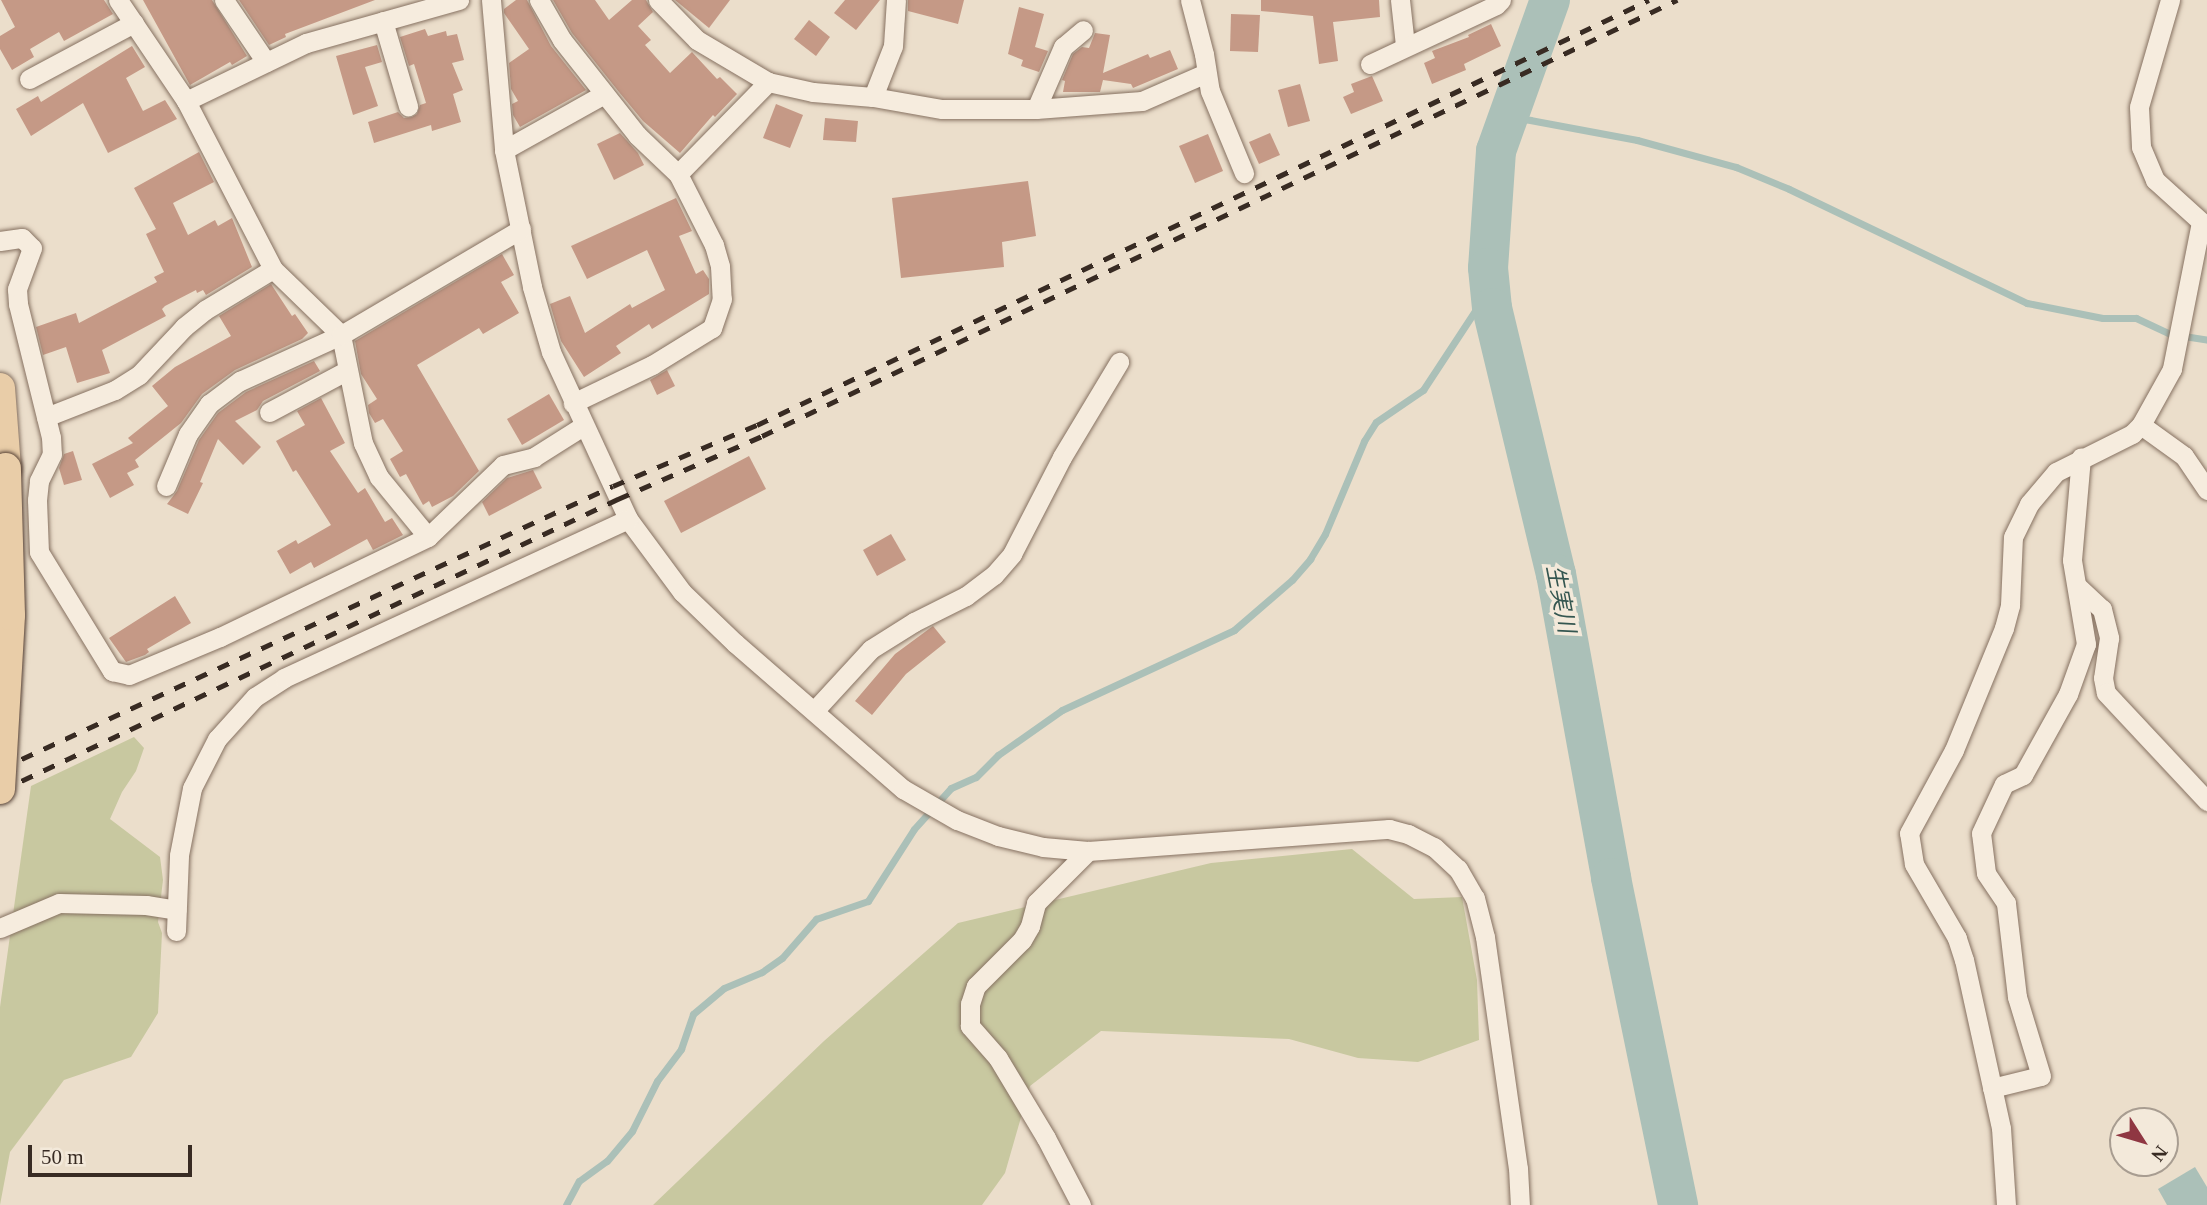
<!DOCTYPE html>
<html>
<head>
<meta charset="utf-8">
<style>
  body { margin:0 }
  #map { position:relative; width:2207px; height:1205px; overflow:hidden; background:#ebdecb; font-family:"Times New Roman","Noto Sans JP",serif }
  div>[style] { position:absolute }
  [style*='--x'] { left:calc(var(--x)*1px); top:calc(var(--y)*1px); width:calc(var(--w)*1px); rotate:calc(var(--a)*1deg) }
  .green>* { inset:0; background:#c8c8a0 }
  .water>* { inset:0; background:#abc0b8 }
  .stream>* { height:7px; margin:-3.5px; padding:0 3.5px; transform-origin:3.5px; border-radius:3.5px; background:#abc0b8 }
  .river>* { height:40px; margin:-20px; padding:0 20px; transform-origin:20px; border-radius:20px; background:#abc0b8 }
  .building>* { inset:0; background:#c59986 }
  .roads { filter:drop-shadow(0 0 2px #867161) drop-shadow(0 0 2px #867161) }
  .street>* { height:19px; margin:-9.5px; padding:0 9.5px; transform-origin:9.5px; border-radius:9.5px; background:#f6ecde }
  .primary>* { height:30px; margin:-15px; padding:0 15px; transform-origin:15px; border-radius:15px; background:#e9cda8 }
  .rail>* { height:5px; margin-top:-2.5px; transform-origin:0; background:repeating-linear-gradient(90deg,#382b23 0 12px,transparent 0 24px) }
  .bridges { filter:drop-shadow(0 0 2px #554034) drop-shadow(0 0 2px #554034) }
  .primary-bridge>* { height:30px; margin:-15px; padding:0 15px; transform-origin:15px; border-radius:15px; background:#e9cda8 }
  span { translate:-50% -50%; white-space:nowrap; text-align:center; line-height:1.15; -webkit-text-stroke:7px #f3e9da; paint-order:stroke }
  .water-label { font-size:23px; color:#345650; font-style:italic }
  .north { position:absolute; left:2109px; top:1107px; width:70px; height:70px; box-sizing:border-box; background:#f3e9da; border:2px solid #a89d91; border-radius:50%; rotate:127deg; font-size:19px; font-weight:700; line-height:28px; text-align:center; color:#382b23 }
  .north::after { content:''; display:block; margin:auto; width:24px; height:32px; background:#8f3742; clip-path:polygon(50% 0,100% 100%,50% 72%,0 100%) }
  .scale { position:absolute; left:28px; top:1145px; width:164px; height:32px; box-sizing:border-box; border:4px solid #382b23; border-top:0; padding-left:9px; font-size:21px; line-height:24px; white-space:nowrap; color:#382b23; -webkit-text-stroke:5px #f3e9da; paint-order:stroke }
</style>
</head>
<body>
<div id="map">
  <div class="green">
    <div style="clip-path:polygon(134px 737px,144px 748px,136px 771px,122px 792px,110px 819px,160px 857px,163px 880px,158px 922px,162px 933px,158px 1013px,131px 1057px,64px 1080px,10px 1152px,0 1205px,0 1007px,31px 786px)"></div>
    <div style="clip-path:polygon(1352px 849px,1414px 899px,1462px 897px,1477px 980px,1479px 1040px,1418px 1062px,1358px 1058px,1289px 1039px,1101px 1031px,1030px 1086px,1005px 1173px,982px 1205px,653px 1205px,824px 1041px,958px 923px,1211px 863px)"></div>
  </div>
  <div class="water">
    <div style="clip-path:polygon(2195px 1167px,2207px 1187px,2207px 1205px,2167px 1205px,2158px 1189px)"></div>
  </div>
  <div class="stream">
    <div style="--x:1507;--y:119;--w:23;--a:2"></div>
    <div style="--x:1530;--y:120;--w:109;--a:10.6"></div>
    <div style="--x:1637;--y:140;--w:103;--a:15.3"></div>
    <div style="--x:1736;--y:167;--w:57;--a:22.5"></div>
    <div style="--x:1789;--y:189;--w:264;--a:25.6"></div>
    <div style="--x:2027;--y:303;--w:77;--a:11.2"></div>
    <div style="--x:2103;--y:318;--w:33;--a:0"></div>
    <div style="--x:2136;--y:318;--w:38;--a:25"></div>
    <div style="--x:2171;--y:334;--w:36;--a:9"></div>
    <div style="--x:566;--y:1205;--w:27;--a:-62"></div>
    <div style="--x:579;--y:1181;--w:34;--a:-36"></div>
    <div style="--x:607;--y:1161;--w:39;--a:-50"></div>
    <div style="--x:632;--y:1131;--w:56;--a:-63.4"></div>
    <div style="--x:657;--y:1081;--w:40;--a:-53"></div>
    <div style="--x:681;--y:1049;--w:37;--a:-71"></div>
    <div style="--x:693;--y:1014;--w:40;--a:-40"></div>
    <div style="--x:724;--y:988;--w:41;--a:-22.8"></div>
    <div style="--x:762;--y:972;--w:24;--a:-35"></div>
    <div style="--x:782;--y:958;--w:52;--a:-48.9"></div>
    <div style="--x:816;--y:919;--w:55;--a:-19.1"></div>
    <div style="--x:868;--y:901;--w:85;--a:-57.4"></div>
    <div style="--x:914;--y:829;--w:55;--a:-47.9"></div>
    <div style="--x:951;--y:788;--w:27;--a:-24"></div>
    <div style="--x:976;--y:777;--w:31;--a:-45"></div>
    <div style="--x:998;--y:755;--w:78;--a:-35.1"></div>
    <div style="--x:1062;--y:710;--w:190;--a:-24.9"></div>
    <div style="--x:1234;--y:630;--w:77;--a:-40.8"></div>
    <div style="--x:1292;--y:580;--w:28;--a:-49"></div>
    <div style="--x:1310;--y:559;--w:29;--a:-59"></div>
    <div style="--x:1325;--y:534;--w:101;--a:-67.2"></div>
    <div style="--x:1364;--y:441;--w:22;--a:-58"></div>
    <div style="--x:1376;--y:422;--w:57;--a:-34.2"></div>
    <div style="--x:1423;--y:390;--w:122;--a:-56.7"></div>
  </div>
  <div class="river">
    <div style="--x:1550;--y:0;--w:160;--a:109.7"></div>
    <div style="--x:1496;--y:151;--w:117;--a:93.9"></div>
    <div style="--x:1488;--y:268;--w:40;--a:84.3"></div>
    <div style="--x:1492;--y:308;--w:274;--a:76.5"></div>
    <div style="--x:1556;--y:574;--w:309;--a:79.7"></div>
    <div style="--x:1611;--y:878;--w:334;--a:78.4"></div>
  </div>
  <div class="building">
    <div style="clip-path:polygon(1px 0,104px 0,113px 14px,64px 41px,59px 32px,30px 49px,34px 57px,12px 70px,0 49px,0 36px,15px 27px)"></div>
    <div style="clip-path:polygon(143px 0,212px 0,247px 56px,232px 65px,230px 62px,190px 85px)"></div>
    <div style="clip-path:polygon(239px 0,375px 0,285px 34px,286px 37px,269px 45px)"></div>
    <div style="clip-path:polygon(516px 0,527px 0,551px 46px,586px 90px,520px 127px,513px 115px,512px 104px,518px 101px,511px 89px,509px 63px,529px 49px,504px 13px,504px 9px)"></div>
    <div style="clip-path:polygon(553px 0,595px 0,609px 20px,632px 0,646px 0,653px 12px,638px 26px,651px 40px,645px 45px,670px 73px,692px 52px,717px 79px,720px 77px,737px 94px,715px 117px,713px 115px,680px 153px,643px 121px,619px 92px,572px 33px)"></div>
    <div style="clip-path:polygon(675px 0,730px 0,709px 28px)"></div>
    <div style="clip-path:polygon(845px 0,880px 0,856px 30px,834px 13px)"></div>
    <div style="clip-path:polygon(908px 0,964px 0,958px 24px,908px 11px)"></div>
    <div style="clip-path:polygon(1261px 0,1379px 0,1380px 17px,1333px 22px,1338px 61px,1319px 64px,1313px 16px,1261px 11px)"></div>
    <div style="clip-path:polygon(1019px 7px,1044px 14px,1035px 47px,1048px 51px,1039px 72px,1021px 66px,1023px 60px,1008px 54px)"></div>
    <div style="clip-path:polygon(1231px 14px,1260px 15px,1258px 52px,1230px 51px)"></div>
    <div style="clip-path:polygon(809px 20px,830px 37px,816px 56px,794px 39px)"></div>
    <div style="clip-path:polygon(1491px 24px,1501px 46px,1464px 64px,1466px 70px,1432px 84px,1424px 63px,1435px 58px,1432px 51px,1469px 37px,1468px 35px)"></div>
    <div style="clip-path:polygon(425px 29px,428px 36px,446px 31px,447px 36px,457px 34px,464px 60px,452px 63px,463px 90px,453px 94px,461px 122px,432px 131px,431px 125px,374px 143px,368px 122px,398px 112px,404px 118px,412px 117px,417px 114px,420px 105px,426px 103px,414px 64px,409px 66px,400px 37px)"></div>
    <div style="clip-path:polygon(1095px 33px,1110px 35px,1103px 73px,1148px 54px,1150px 58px,1170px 50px,1178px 69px,1133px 88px,1131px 84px,1103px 80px,1100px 92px,1063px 92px,1065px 81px,1062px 80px,1073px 54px,1082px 47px,1089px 48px)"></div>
    <div style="clip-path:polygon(377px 45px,382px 62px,365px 67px,378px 106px,353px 115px,336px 56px)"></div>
    <div style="clip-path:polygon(132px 46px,145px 67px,126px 78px,143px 111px,165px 100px,177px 119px,108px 153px,83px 103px,31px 136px,16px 109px,38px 96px,41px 102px)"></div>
    <div style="clip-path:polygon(1372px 76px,1383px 101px,1351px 114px,1343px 97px,1354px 92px,1351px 84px)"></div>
    <div style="clip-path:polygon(1300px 84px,1310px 121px,1288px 127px,1278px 90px)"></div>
    <div style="clip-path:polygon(776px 104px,803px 115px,790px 148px,763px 138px)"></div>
    <div style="clip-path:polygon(825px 118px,858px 121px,856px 142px,823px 140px)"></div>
    <div style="clip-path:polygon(620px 133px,638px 153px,644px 165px,614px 180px,597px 144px)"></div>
    <div style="clip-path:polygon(1270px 133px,1280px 155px,1259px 164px,1249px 142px)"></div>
    <div style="clip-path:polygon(1208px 134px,1223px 171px,1195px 183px,1179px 146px)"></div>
    <div style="clip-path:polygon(199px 152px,214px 182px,173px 203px,188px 235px,215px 220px,218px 226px,232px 218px,252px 267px,206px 295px,203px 290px,197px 293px,196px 290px,165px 306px,162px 309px,166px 316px,102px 350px,110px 373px,77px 383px,66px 347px,43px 355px,36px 327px,76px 313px,79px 323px,157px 282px,154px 277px,164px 272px,146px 234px,156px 229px,134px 188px)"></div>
    <div style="clip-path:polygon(1028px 181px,1036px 236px,1002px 242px,1004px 267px,901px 278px,892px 198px)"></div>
    <div style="clip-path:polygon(676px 198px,692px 231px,679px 236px,696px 274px,703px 270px,709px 279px,709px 294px,652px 329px,649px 324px,616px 346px,621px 353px,584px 377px,561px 341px,550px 304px,570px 296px,585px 333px,630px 304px,632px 308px,665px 290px,647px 250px,587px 279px,571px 246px)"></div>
    <div style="clip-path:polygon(502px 254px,514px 275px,501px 282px,519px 313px,483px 334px,479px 328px,417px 365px,479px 471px,453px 496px,432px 507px,429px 501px,423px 505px,406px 474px,400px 477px,390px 459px,403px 451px,383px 419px,375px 423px,369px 413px,368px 405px,377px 399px,361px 374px,355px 341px)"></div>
    <div style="clip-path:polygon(271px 284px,292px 316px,295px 314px,308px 333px,302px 339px,235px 370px,202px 394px,181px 423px,135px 460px,139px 467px,127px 473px,134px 485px,110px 498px,92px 464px,133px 443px,128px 438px,168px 406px,152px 386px,175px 367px,231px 336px,219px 316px)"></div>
    <div style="clip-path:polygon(314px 361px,320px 371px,263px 401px,257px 410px,235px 421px,261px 447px,243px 465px,218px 439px,200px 482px,203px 483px,188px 514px,167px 504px,177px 491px,199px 440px,218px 413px,246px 392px)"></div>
    <div style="clip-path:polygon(667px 370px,675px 386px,657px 395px,650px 380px)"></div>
    <div style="clip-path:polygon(549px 394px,564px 420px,522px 445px,507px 419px)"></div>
    <div style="clip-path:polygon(321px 398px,345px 443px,330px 451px,358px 493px,365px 488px,385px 522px,392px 518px,403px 535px,373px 550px,367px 539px,314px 568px,311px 562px,290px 574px,277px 551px,296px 540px,298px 544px,331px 525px,296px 470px,293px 472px,276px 441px,305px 425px,297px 411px)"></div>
    <div style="clip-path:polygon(73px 451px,82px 480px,64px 485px,59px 468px,64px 454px)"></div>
    <div style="clip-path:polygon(749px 456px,766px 489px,681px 533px,664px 501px)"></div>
    <div style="clip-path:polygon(533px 470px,542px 488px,489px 516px,482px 502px,507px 478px)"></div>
    <div style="clip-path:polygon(891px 534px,906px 560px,877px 576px,863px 550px)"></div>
    <div style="clip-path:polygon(175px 596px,191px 623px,147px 649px,149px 652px,145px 655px,126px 662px,109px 638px)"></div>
    <div style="clip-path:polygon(933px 626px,946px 642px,906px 674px,872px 715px,855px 701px,895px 654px)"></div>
  </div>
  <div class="roads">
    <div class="street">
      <div style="--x:118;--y:0;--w:122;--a:56"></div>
      <div style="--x:186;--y:101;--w:189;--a:62.6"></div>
      <div style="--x:273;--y:269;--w:95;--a:44.1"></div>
      <div style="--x:341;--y:335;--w:110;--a:78.5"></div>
      <div style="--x:363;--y:443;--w:38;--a:65"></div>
      <div style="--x:379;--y:477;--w:77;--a:50.8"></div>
      <div style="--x:224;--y:0;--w:75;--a:55.9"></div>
      <div style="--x:491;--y:0;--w:151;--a:85"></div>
      <div style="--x:504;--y:150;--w:140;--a:78.4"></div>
      <div style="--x:532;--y:287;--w:68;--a:73.7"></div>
      <div style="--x:551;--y:352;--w:184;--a:65.2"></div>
      <div style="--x:628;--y:519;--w:91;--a:53.5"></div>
      <div style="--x:682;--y:592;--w:74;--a:43.9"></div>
      <div style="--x:735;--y:643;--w:223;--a:41"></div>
      <div style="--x:903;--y:789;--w:62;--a:29.9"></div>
      <div style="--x:957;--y:820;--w:44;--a:21.3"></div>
      <div style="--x:998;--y:836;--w:46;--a:13.7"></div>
      <div style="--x:1043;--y:847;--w:45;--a:5.1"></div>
      <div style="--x:1088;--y:851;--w:302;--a:-4.2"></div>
      <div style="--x:1389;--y:829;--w:20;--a:15"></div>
      <div style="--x:1408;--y:834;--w:29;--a:27"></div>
      <div style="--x:1434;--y:847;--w:33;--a:43"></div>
      <div style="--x:1458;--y:869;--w:34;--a:60"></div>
      <div style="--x:1475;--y:898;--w:40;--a:75.6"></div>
      <div style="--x:1485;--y:937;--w:233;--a:81.9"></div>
      <div style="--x:1518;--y:1168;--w:37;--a:87"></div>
      <div style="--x:539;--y:0;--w:46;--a:60.1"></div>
      <div style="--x:562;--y:40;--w:121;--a:51.7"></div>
      <div style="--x:637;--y:135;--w:57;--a:43.6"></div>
      <div style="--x:678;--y:174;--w:80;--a:63.1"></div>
      <div style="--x:714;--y:245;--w:22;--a:74"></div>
      <div style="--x:720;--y:266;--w:33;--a:87"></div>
      <div style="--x:722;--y:299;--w:31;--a:109"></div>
      <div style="--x:712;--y:328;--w:70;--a:148.3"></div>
      <div style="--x:652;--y:365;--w:88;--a:154.3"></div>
      <div style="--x:658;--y:0;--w:56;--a:45.7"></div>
      <div style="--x:697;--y:40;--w:82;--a:30.6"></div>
      <div style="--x:768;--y:82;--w:46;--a:12.5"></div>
      <div style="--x:813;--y:92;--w:60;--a:4.8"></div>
      <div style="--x:873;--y:97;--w:70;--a:9.9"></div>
      <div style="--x:942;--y:109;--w:94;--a:0"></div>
      <div style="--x:1036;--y:109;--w:106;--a:-4.3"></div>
      <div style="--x:1142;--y:101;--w:70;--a:-23.6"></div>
      <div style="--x:1190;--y:0;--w:56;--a:75.5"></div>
      <div style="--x:1204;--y:54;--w:37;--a:81"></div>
      <div style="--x:1210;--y:91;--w:89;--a:67.5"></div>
      <div style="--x:1400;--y:0;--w:45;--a:83.7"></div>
      <div style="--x:2170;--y:0;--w:111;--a:106.2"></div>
      <div style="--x:2139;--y:107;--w:40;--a:87.1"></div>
      <div style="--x:2141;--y:147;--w:36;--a:67"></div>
      <div style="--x:2155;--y:180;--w:70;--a:42.1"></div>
      <div style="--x:383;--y:21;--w:89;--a:73.6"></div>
      <div style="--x:1370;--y:64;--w:139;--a:-25.1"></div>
      <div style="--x:1496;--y:5;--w:7;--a:-45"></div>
      <div style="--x:29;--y:79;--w:119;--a:-28.1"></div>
      <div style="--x:873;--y:97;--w:55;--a:-68.6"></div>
      <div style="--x:893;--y:46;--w:46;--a:-86.3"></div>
      <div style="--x:186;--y:101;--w:133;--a:-25.8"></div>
      <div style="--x:306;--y:43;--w:159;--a:-15.7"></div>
      <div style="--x:1036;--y:109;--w:68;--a:-66.5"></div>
      <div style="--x:1063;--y:47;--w:26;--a:-40"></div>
      <div style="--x:504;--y:150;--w:115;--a:-29.2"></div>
      <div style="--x:678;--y:174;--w:129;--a:-45.6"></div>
      <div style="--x:2201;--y:222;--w:150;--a:101.2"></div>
      <div style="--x:2172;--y:369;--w:64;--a:119"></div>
      <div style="--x:2141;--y:425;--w:53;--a:35.8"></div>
      <div style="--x:2184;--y:456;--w:41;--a:55.9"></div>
      <div style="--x:0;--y:241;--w:22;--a:-8"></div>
      <div style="--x:22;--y:238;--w:14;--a:45"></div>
      <div style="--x:32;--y:248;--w:44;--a:110.1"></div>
      <div style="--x:17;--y:289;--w:15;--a:86"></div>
      <div style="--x:18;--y:304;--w:137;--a:76.1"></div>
      <div style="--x:51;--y:437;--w:17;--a:87"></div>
      <div style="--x:52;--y:454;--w:30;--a:116"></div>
      <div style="--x:39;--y:481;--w:19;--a:96"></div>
      <div style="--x:37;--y:500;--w:52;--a:87.8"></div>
      <div style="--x:39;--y:552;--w:140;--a:58.5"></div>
      <div style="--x:112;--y:671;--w:17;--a:13"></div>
      <div style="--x:129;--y:675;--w:99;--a:-22.7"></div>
      <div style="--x:220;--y:637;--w:231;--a:-25.7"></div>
      <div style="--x:428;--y:537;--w:104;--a:-43.8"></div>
      <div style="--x:503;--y:465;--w:32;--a:-14"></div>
      <div style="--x:534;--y:457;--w:58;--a:-32.3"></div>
      <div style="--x:269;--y:412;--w:89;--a:-28"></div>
      <div style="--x:46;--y:417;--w:74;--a:-21.4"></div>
      <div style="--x:115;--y:390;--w:28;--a:-32"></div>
      <div style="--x:139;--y:375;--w:66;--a:-46.8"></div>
      <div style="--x:184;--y:327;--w:27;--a:-39"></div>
      <div style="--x:205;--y:310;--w:79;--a:-31.1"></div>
      <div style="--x:166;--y:486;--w:56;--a:-67.1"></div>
      <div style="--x:188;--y:434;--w:37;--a:-55"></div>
      <div style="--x:209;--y:404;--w:39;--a:-37"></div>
      <div style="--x:240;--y:381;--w:111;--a:-24.5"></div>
      <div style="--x:341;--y:335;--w:209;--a:-30.5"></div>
      <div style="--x:2077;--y:586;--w:34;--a:43"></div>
      <div style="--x:2102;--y:609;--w:30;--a:76"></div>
      <div style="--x:2109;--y:638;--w:40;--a:98.5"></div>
      <div style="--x:2103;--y:678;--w:15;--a:79"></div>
      <div style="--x:2106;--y:693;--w:148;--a:46.9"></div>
      <div style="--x:814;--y:711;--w:84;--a:-47.4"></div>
      <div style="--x:871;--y:649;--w:51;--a:-32.1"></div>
      <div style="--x:914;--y:622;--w:58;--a:-26.6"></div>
      <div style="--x:966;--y:596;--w:35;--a:-37"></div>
      <div style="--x:994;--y:575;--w:28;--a:-49"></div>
      <div style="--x:1012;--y:554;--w:109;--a:-62.7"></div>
      <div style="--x:1062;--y:457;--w:111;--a:-59"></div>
      <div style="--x:0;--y:928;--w:64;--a:-23"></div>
      <div style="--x:59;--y:903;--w:87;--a:1.3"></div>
      <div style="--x:146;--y:905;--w:31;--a:9"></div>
      <div style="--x:176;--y:931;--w:76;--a:-87.7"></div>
      <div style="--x:179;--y:855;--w:68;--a:-79"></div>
      <div style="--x:192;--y:788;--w:55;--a:-63"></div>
      <div style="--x:217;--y:739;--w:57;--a:-47.9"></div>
      <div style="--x:255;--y:697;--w:35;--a:-33"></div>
      <div style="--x:284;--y:678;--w:379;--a:-24.8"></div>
      <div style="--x:1992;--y:1088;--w:50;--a:-13.8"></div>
      <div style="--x:2041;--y:1076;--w:83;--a:-106.9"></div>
      <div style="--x:2017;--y:997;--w:95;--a:-96.7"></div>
      <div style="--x:2006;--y:903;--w:36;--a:-124"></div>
      <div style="--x:1986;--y:873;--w:40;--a:-97.1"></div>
      <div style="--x:1981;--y:833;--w:54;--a:-64.9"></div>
      <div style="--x:2004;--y:784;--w:21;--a:-25"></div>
      <div style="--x:2023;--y:775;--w:93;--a:-60.9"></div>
      <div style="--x:2068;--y:694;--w:53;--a:-70.2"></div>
      <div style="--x:2086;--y:644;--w:85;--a:-99.5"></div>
      <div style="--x:2072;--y:560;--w:103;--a:-85"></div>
      <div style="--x:1081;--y:1205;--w:76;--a:-117.6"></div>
      <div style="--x:1046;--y:1138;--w:93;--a:-121"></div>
      <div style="--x:998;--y:1058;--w:43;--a:-131.2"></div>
      <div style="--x:970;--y:1026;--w:22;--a:-90"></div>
      <div style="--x:970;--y:1004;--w:19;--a:-72"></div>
      <div style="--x:976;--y:986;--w:65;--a:-45"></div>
      <div style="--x:1022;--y:940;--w:16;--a:-60"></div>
      <div style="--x:1030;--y:926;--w:24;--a:-75"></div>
      <div style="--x:1036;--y:903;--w:74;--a:-45"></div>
      <div style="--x:2006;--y:1205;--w:77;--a:-93.7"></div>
      <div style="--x:2001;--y:1128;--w:172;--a:-102.4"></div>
      <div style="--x:1964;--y:960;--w:23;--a:-108"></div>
      <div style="--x:1957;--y:938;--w:86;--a:-120.2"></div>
      <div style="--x:1914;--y:864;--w:31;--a:-99"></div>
      <div style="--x:1909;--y:833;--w:94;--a:-61.5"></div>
      <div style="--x:1954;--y:750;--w:132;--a:-67.7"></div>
      <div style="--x:2004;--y:628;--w:24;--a:-75"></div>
      <div style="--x:2010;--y:605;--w:68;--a:-87.5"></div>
      <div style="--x:2013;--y:537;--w:37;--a:-64"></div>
      <div style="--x:2029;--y:504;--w:42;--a:-49.8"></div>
      <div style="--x:2056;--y:472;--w:85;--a:-26.6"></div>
      <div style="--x:2132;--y:434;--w:13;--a:-45"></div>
    </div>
    <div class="primary">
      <div style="--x:0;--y:388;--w:80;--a:85.7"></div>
    </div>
  </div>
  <div class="rail">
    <div style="--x:0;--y:769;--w:675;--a:-24.78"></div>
    <div style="--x:613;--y:486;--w:156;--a:-23"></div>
    <div style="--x:757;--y:425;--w:988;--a:-25.48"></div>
    <div style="--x:0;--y:791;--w:684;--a:-25.29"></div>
    <div style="--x:618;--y:499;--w:157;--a:-23.6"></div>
    <div style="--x:762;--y:436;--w:1014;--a:-25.48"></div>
  </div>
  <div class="bridges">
    <div class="primary-bridge">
      <div style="--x:0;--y:789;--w:174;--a:-86.7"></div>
      <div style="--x:10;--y:615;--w:147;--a:-91.6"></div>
    </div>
  </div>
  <div class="water-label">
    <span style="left:1560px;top:599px;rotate:79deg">生実川</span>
  </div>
  <div class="north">N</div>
  <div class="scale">50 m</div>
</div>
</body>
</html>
